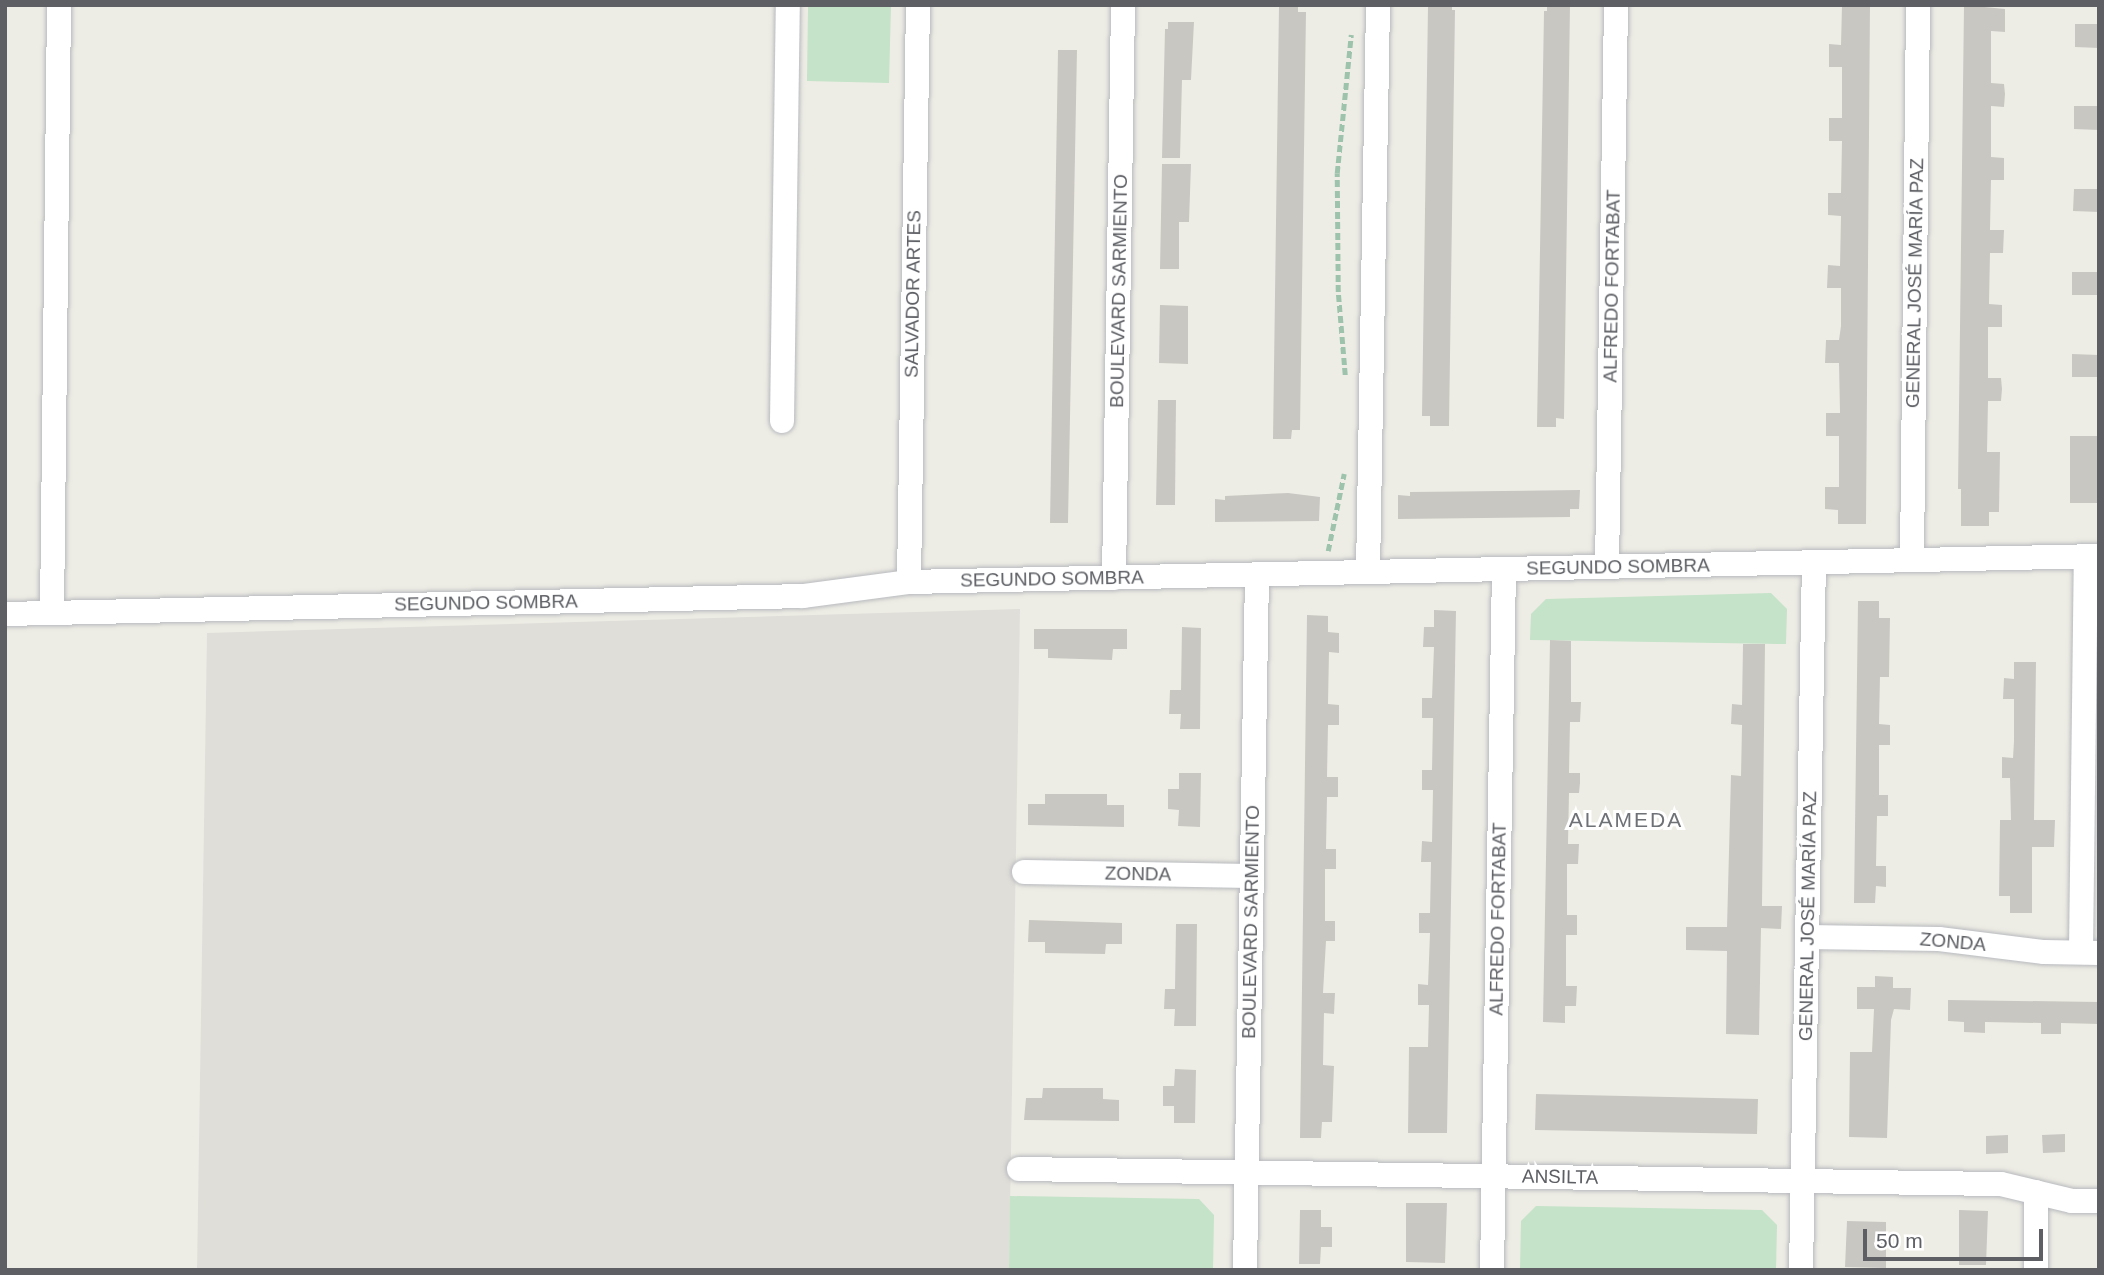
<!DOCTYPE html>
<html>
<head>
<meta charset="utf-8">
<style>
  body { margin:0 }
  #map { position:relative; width:2104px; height:1275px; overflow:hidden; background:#eeede5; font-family:Arial,sans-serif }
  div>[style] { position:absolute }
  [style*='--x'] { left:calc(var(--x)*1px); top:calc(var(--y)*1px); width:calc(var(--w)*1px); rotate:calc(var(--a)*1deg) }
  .industrial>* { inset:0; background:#e0ded9 }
  .green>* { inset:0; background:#c4e3c8 }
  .building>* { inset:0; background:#c9c7c2 }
  .path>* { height:4.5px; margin-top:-2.25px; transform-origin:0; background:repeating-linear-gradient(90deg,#9ec3ad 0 7px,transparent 0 10.5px) }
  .roads { filter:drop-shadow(0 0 2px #b7b9be) drop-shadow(0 0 2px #b7b9be) }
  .street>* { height:24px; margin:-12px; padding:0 12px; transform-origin:12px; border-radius:12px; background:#fff }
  span { translate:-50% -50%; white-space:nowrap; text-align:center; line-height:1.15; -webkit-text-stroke:6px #fff; paint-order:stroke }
  .street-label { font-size:19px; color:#5d5f64 }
  .neighbourhood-label { font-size:21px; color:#6e7176; letter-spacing:2px }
  .frame { position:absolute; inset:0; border:7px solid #5d5f64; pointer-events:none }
  .scale { position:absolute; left:1863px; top:1229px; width:180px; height:32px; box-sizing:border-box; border:4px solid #5d5f64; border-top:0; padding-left:9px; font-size:21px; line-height:24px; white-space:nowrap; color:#5d5f64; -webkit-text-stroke:5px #fff; paint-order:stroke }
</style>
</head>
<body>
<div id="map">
  <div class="industrial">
    <div style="clip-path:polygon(1020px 609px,1009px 1270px,197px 1270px,207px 633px)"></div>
  </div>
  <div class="green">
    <div style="clip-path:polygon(808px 5px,891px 5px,889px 83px,807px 81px)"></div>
    <div style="clip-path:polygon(1771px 593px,1787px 609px,1786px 644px,1530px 640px,1531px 614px,1546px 599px)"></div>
    <div style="clip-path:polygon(1010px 1196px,1199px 1199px,1214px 1215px,1213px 1270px,1009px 1270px)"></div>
    <div style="clip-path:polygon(1536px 1206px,1762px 1210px,1777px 1225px,1776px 1270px,1520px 1270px,1521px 1221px)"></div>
  </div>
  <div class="building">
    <div style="clip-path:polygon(1279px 5px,1298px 5px,1298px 12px,1306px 12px,1300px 430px,1292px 430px,1291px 439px,1273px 439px)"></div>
    <div style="clip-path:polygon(1428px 5px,1452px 5px,1452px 10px,1455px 10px,1449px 426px,1430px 426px,1430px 416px,1422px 416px)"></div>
    <div style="clip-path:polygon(1547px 5px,1570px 5px,1564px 419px,1556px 418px,1556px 427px,1537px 427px,1544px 11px,1547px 11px)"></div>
    <div style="clip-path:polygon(1842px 5px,1870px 5px,1866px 524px,1838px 524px,1838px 510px,1825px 509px,1825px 487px,1839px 487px,1839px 436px,1826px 436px,1826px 413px,1840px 413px,1839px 363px,1825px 363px,1826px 340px,1839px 340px,1841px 326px,1841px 288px,1827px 288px,1828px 265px,1840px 266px,1841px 216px,1828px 215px,1828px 193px,1841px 193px,1842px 141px,1829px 141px,1829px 118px,1842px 118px,1842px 67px,1829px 67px,1829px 44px,1841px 45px)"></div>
    <div style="clip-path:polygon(1964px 5px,2005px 9px,2005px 32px,1991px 31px,1991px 83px,2004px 84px,2005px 94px,2004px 107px,1991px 106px,1991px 157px,2004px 158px,2004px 180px,1991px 180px,1990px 230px,2004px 230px,2003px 253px,1990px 253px,1989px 304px,2002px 305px,2002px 327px,1988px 327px,1988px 378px,2001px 378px,2002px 389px,2001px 401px,1988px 401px,1987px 452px,2000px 452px,1999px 512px,1989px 512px,1989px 526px,1961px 526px,1961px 489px,1958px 489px)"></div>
    <div style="clip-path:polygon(1168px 22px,1194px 22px,1191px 80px,1182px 80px,1180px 158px,1162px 158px,1165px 29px,1168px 29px)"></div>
    <div style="clip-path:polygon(2075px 24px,2099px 24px,2099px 48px,2075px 47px)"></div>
    <div style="clip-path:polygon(1058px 50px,1077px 50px,1068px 523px,1050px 523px)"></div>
    <div style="clip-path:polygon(2074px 106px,2099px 106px,2099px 130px,2074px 129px)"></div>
    <div style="clip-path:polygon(1162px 164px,1191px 164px,1189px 222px,1179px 222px,1179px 269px,1160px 269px)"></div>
    <div style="clip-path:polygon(2074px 189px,2099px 189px,2099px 212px,2073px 211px)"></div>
    <div style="clip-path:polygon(2072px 272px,2099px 272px,2099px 295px,2072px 295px)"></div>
    <div style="clip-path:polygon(1160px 305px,1188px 306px,1188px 364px,1159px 363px)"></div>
    <div style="clip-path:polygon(2072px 354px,2099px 355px,2099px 377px,2072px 377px)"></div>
    <div style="clip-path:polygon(1158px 400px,1176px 400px,1175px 505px,1156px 505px)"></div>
    <div style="clip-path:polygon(2070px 436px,2099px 436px,2099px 503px,2070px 503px)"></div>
    <div style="clip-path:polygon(1580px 490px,1579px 509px,1570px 509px,1570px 517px,1398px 519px,1398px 495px,1410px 496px,1410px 492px)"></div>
    <div style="clip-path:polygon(1288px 493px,1320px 497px,1319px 521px,1215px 522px,1215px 499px,1225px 500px,1225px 496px)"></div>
    <div style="clip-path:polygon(1858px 601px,1879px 601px,1879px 618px,1890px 618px,1889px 677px,1880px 677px,1879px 724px,1890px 725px,1890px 745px,1879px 745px,1879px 795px,1888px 795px,1888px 816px,1877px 816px,1876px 866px,1886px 866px,1886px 887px,1876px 886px,1875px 903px,1854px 903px)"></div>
    <div style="clip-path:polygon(1434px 610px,1456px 611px,1447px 1133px,1408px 1133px,1409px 1047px,1428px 1047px,1429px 1005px,1418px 1005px,1418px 984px,1428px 985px,1430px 933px,1419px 933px,1419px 913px,1430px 913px,1431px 862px,1421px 862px,1422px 841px,1432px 842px,1433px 790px,1422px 790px,1422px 770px,1432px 770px,1433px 718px,1422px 718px,1422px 698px,1432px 698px,1434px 647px,1423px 647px,1424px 627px,1434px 627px)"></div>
    <div style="clip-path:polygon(1307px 615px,1328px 616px,1328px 632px,1339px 633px,1339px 653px,1329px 652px,1328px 704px,1339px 705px,1339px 725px,1328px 725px,1327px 777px,1338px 777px,1338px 797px,1327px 797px,1326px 849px,1336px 849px,1336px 869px,1325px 869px,1325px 921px,1335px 921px,1335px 941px,1326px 941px,1323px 993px,1335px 993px,1334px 1014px,1324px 1013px,1323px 1065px,1334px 1066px,1332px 1122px,1322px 1122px,1321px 1138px,1300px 1138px)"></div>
    <div style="clip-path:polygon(1182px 627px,1201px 628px,1200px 729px,1180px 729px,1181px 714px,1169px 714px,1170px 690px,1181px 690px)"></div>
    <div style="clip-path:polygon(1034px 629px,1127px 629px,1127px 649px,1113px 649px,1112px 660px,1048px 658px,1048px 649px,1034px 649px)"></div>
    <div style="clip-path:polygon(1550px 640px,1571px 641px,1571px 702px,1581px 702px,1580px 722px,1570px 722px,1569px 773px,1580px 773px,1580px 783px,1579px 793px,1569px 793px,1568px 844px,1579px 844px,1578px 864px,1567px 864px,1567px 915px,1577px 915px,1577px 935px,1566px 935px,1566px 986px,1577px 986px,1576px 1006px,1565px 1006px,1565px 1023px,1543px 1022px)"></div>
    <div style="clip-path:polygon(1743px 644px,1765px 644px,1762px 906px,1782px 906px,1781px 929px,1761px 928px,1759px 1035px,1726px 1034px,1727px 951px,1686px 950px,1686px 927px,1727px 927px,1731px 775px,1741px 776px,1742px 725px,1731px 724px,1732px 704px,1742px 705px)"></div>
    <div style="clip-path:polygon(2014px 662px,2036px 662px,2034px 820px,2055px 820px,2054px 847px,2032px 847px,2032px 913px,2010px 913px,2010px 896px,1999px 896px,2000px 820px,2011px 820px,2010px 778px,2002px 778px,2002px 757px,2013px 758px,2014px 741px,2014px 699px,2003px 699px,2004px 678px,2014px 679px)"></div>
    <div style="clip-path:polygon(1179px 773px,1201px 773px,1200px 827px,1178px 826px,1179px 810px,1168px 809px,1168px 789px,1179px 789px)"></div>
    <div style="clip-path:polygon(1045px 794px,1107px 794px,1107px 805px,1124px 805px,1124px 827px,1028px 825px,1028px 804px,1045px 804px)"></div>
    <div style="clip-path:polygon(1029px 920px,1122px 923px,1122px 944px,1106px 944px,1105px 954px,1045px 953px,1045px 942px,1028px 942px)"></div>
    <div style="clip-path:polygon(1176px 924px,1197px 924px,1196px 1026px,1174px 1026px,1175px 1009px,1164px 1009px,1165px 989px,1175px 989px)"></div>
    <div style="clip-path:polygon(1875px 976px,1893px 977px,1893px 988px,1911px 988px,1910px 1010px,1894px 1009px,1891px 1020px,1887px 1138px,1849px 1137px,1850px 1052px,1872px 1052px,1874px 1009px,1857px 1009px,1857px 987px,1875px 987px)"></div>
    <div style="clip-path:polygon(1948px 1000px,2099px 1002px,2099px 1024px,2061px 1023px,2061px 1034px,2041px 1034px,2041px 1023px,1985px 1022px,1985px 1033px,1964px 1032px,1964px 1022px,1948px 1021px)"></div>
    <div style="clip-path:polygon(1175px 1069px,1196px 1070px,1195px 1123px,1174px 1123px,1174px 1106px,1163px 1106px,1163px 1086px,1174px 1086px)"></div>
    <div style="clip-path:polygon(1043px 1088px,1103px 1088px,1103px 1099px,1119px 1100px,1119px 1121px,1024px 1120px,1026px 1098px,1042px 1098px)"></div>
    <div style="clip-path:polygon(1536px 1094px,1758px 1099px,1757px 1134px,1535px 1130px)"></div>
    <div style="clip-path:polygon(2065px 1134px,2065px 1152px,2043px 1153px,2042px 1135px)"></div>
    <div style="clip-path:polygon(2008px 1135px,2008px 1153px,1986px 1154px,1986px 1136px)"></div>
    <div style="clip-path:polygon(1406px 1203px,1447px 1203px,1445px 1263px,1406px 1262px)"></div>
    <div style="clip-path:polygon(1300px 1210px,1321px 1210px,1321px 1227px,1332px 1227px,1332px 1247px,1321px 1247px,1320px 1264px,1299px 1264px)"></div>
    <div style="clip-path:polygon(1959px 1210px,1988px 1211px,1986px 1265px,1959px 1265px)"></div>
    <div style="clip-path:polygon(1847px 1221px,1886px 1222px,1886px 1268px,1845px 1267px)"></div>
  </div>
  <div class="path">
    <div style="--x:1345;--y:375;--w:83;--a:-94.8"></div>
    <div style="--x:1338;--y:292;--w:119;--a:-90.5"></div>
    <div style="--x:1337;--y:173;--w:139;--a:-84.2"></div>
    <div style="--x:1328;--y:551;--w:79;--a:-78.3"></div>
  </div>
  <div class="roads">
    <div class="street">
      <div style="--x:782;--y:421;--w:416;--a:-89.2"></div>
      <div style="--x:1912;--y:560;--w:555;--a:-89.38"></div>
      <div style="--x:1607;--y:567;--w:562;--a:-89.08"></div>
      <div style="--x:1368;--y:572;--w:567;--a:-88.99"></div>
      <div style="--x:1114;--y:578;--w:573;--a:-89.1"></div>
      <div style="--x:909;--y:582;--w:577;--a:-89.11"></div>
      <div style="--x:52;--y:613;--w:608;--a:-89.34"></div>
      <div style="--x:5;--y:614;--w:798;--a:-1.29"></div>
      <div style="--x:803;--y:596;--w:107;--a:-7.5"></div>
      <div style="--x:909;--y:582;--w:1190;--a:-1.25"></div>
      <div style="--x:1024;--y:872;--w:228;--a:1"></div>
      <div style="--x:1807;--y:937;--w:132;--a:0.9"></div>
      <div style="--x:1939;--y:939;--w:106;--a:7.1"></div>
      <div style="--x:2044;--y:952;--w:55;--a:1"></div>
      <div style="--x:2081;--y:952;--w:396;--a:-89.3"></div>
      <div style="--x:1019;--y:1169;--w:982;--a:0.88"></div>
      <div style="--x:2001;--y:1184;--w:73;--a:13.5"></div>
      <div style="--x:2072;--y:1201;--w:27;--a:0"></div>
      <div style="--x:1245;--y:1270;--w:695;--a:-89.01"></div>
      <div style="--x:1492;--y:1270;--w:701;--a:-89.02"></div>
      <div style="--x:1801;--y:1270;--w:708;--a:-88.95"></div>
      <div style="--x:2036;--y:1270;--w:78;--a:-90"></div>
    </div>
  </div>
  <div class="street-label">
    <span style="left:1915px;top:283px;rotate:-89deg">GENERAL JOSÉ MARÍA PAZ</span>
    <span style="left:1612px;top:286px;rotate:-89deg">ALFREDO FORTABAT</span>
    <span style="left:1119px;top:291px;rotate:-89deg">BOULEVARD SARMIENTO</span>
    <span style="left:913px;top:294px;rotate:-89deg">SALVADOR ARTES</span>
    <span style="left:1618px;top:567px;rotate:-1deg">SEGUNDO SOMBRA</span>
    <span style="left:1052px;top:579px;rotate:-1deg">SEGUNDO SOMBRA</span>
    <span style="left:486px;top:603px;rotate:-1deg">SEGUNDO SOMBRA</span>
    <span style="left:1138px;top:874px;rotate:1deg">ZONDA</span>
    <span style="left:1808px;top:916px;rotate:-89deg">GENERAL JOSÉ MARÍA PAZ</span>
    <span style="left:1498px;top:919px;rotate:-89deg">ALFREDO FORTABAT</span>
    <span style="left:1251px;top:922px;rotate:-89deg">BOULEVARD SARMIENTO</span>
    <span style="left:1953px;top:942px;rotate:5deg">ZONDA</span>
    <span style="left:1560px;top:1177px;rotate:1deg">ANSILTA</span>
  </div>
  <div class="neighbourhood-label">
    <span style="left:1626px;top:820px">ALAMEDA</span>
  </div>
  <div class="frame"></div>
  <div class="scale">50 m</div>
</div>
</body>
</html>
